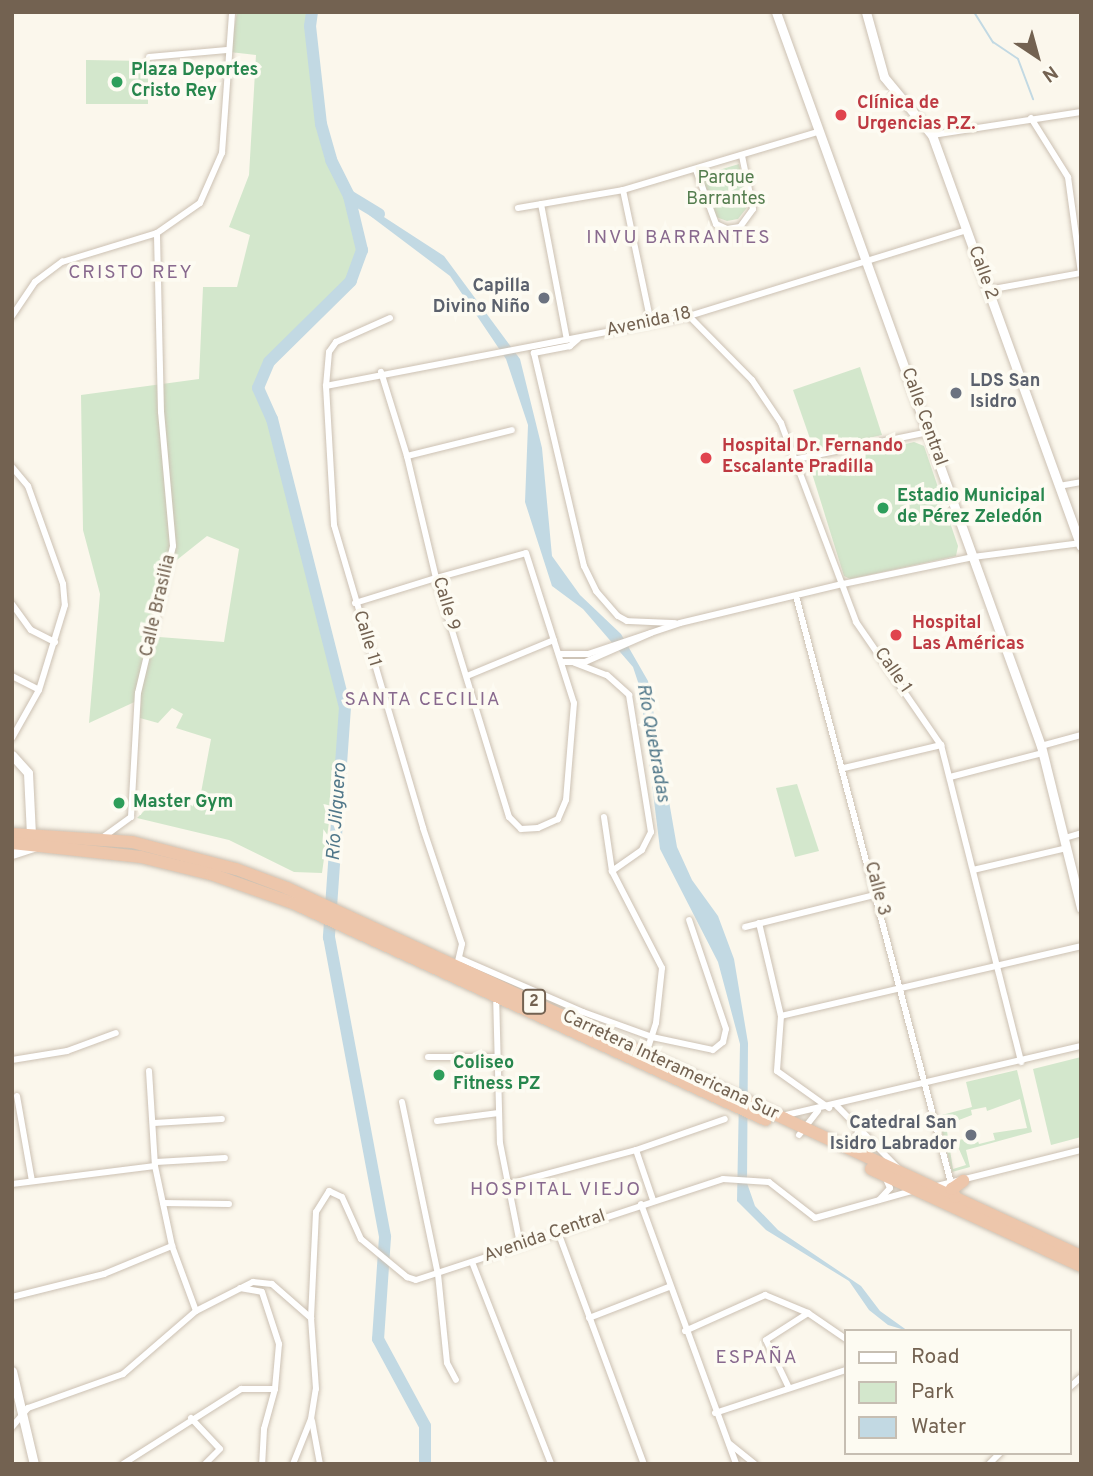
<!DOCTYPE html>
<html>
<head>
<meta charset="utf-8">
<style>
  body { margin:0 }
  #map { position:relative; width:1093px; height:1476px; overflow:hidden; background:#fbf7ec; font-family:Overpass,sans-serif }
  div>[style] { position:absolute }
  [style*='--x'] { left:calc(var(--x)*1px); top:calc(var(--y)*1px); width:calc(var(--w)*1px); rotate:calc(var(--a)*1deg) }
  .green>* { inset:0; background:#d3e7cc }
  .water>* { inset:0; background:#c2d9e3 }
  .stream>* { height:2px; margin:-1px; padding:0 1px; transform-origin:1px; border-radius:1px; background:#c2d9e3 }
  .river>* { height:12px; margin:-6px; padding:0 6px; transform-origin:6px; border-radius:6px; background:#c2d9e3 }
  .roads { filter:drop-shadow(0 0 2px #ccc1b3) drop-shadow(0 0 2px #ccc1b3) }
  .street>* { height:6px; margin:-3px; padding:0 3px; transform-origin:3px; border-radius:3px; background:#fff }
  .secondary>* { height:9px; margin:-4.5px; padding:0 4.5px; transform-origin:4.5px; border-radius:4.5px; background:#fff }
  .highway>* { height:12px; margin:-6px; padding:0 6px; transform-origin:6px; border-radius:6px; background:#edc6ab }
  .dots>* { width:19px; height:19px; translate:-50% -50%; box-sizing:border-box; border:4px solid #fdfbf2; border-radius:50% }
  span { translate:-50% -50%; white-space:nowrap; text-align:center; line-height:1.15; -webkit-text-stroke:7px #fdfbf2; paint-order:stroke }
  .shield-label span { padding:2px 5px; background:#fdfbf2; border:2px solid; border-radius:5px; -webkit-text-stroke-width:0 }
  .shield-label { font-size:16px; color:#736251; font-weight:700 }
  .leisure-label { font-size:18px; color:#27864d; font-weight:700 }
  .left { translate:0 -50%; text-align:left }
  .health-label { font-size:18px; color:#be3a42; font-weight:700 }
  .park-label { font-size:18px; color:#547d4e }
  .street-label { font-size:18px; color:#736251 }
  .worship-label { font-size:18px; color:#5b616d; font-weight:700 }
  .right { translate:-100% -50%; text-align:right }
  .neighbourhood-label { font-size:19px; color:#88698e; letter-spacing:2px }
  .water-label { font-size:19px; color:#51788a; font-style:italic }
  .frame { position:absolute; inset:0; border:14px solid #736251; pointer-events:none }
  .legend { position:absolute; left:844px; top:1329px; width:228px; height:126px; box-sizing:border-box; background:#fdfbf2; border:2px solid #c6beb2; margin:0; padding:9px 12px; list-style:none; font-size:21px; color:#736251 }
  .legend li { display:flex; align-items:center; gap:14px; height:35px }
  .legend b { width:35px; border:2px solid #c6beb2 }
  .north { position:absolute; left:1002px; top:21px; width:70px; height:70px; -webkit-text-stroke:5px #fdfbf2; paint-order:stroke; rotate:144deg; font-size:19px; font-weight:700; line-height:28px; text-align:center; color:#736251 }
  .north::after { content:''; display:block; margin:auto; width:24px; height:32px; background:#736251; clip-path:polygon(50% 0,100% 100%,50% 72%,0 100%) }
</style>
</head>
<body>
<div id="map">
  <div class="green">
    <div style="clip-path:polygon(evenodd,237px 12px,312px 12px,310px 26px,321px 124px,331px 160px,349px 196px,362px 250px,354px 274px,271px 360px,258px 388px,272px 419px,345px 707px,322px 873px,294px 872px,229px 840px,137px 818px,161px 794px,200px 798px,211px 739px,176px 728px,183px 714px,172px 708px,158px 723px,140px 718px,141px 699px,89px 723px,100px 594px,83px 530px,81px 395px,199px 379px,203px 287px,237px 287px,250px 235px,229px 227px,249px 175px,256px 55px,230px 52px,237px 12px,207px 536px,239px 549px,224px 642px,146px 636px,163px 571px,207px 536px)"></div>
    <div style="clip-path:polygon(86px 60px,148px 61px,148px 104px,86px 104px)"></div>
    <div style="clip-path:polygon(739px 164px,749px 205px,738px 219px,727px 221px,716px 217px,710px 206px,702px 175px)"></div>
    <div style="clip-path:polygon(860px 367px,882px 435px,814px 450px,793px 390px)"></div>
    <div style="clip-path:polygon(914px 442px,924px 446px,958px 546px,956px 556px,850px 579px,844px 576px,810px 467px)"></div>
    <div style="clip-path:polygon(797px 784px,819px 851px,795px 857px,776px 788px)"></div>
    <div style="clip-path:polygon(1081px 1057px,1081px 1137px,1051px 1145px,1033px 1069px)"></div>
    <div style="clip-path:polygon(evenodd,1017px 1070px,1032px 1132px,966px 1150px,970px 1167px,952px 1172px,938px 1116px,972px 1107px,966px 1082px,1017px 1070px,1020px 1099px,1027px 1128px,993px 1133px,995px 1140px,979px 1144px,977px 1138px,955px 1140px,966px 1165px,953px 1169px,946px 1125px,972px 1115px,971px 1110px,986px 1107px,987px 1111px,1020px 1099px)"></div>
  </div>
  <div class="water">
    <div style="clip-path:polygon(367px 206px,444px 256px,520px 359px,542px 448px,552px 556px,580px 595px,621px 634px,648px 681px,677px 847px,692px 880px,718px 916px,734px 959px,748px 1043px,747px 1183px,755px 1206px,778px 1230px,861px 1286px,880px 1311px,908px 1331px,888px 1325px,869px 1310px,849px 1281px,766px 1230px,737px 1201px,740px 1044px,718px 962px,660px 849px,640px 688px,633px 667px,583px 609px,552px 586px,525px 502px,528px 425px,506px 359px,450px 276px,369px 215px)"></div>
  </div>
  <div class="stream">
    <div style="--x:974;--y:12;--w:36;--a:58"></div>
    <div style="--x:993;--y:42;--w:30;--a:34"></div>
    <div style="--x:1018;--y:59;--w:43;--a:69.4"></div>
  </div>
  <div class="river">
    <div style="--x:312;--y:12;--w:14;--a:98"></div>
    <div style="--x:310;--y:26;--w:99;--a:83.6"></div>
    <div style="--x:321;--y:124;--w:37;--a:74"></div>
    <div style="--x:331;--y:160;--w:40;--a:63.4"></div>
    <div style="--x:349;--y:196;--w:35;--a:31"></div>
    <div style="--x:349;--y:196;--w:56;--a:76.5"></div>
    <div style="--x:362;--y:250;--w:33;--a:110"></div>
    <div style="--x:351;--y:281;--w:115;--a:135.4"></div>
    <div style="--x:269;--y:362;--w:28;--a:113"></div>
    <div style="--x:258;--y:388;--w:34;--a:66"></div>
    <div style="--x:272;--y:419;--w:297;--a:75.8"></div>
    <div style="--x:345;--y:707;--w:231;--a:94"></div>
    <div style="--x:329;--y:937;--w:305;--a:79.4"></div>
    <div style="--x:385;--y:1237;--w:102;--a:93.9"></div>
    <div style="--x:378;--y:1339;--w:99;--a:61.6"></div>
    <div style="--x:425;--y:1426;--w:38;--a:90"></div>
  </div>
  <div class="roads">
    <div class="street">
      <div style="--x:149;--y:57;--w:78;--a:-5.1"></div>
      <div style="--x:1031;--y:118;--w:70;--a:57.9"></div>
      <div style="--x:1068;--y:177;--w:97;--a:82.3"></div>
      <div style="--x:932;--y:135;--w:151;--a:-8.8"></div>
      <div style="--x:696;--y:170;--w:58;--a:69.7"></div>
      <div style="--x:716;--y:224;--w:12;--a:24"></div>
      <div style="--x:727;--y:229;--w:13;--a:-9"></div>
      <div style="--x:740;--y:227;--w:22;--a:-54"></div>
      <div style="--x:753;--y:209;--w:54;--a:-101.7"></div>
      <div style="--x:623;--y:190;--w:136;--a:78.1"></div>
      <div style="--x:541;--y:204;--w:138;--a:79.2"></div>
      <div style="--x:518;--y:208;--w:107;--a:-9.7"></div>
      <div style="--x:623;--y:190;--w:203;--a:-16.6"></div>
      <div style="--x:988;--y:290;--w:95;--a:-10.4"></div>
      <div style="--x:12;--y:316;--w:41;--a:-55.9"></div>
      <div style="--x:35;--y:282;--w:34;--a:-37"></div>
      <div style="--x:62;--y:262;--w:99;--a:-17"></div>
      <div style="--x:157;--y:233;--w:52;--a:-34.9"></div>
      <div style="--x:200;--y:203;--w:55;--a:-66.3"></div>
      <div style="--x:222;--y:153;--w:141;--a:-85.9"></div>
      <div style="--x:689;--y:316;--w:90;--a:45.5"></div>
      <div style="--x:752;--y:380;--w:52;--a:56"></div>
      <div style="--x:781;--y:423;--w:213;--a:69.3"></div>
      <div style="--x:856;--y:622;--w:150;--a:55.4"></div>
      <div style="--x:941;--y:745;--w:327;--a:75.8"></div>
      <div style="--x:390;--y:318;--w:59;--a:156"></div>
      <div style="--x:336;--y:342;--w:12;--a:125"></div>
      <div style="--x:329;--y:352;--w:34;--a:95"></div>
      <div style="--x:326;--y:386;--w:139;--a:86.7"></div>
      <div style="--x:334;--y:525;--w:316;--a:73.6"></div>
      <div style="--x:423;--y:828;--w:122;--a:71.4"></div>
      <div style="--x:462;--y:944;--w:23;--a:103"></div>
      <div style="--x:578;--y:339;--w:11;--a:139"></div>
      <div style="--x:570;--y:346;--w:37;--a:169"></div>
      <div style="--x:534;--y:353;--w:219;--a:76.8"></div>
      <div style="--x:584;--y:566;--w:28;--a:64"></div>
      <div style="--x:596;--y:591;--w:33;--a:49"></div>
      <div style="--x:618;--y:616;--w:10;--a:29"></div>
      <div style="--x:627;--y:621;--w:48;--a:2.4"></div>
      <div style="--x:326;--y:386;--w:370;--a:-10.9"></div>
      <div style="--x:689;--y:316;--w:290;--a:-17.2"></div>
      <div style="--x:407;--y:456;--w:108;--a:-13.9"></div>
      <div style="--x:797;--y:459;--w:135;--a:-11.6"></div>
      <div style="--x:12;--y:467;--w:25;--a:50"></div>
      <div style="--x:28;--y:486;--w:104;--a:70.3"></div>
      <div style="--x:63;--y:584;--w:21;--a:85"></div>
      <div style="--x:65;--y:605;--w:89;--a:107"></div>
      <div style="--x:39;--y:690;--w:55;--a:119.4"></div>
      <div style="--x:1059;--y:486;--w:22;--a:-10"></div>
      <div style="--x:796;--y:596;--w:607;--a:75.21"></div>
      <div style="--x:355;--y:603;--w:85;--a:-17.2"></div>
      <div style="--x:436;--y:578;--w:93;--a:-15.5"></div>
      <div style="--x:526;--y:553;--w:157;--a:72.3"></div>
      <div style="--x:574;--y:703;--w:97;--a:94.7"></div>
      <div style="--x:566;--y:800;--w:21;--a:113"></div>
      <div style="--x:558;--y:819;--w:22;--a:156"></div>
      <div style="--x:538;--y:828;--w:17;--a:177"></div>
      <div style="--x:521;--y:829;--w:17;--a:-135"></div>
      <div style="--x:509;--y:817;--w:250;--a:-107"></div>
      <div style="--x:436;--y:578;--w:125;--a:-103.4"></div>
      <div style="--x:407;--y:456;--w:88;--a:-107.2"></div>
      <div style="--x:12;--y:604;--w:32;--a:54"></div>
      <div style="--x:31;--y:630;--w:27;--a:27"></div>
      <div style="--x:560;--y:654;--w:28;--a:0"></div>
      <div style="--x:588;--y:654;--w:97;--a:-18.6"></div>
      <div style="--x:680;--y:623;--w:168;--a:-13.5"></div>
      <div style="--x:843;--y:584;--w:133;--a:-11.7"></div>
      <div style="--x:973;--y:557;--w:109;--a:-7.4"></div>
      <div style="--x:563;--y:662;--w:22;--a:0"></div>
      <div style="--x:585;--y:662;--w:72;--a:-23.7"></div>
      <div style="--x:575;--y:663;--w:34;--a:21"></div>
      <div style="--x:607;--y:675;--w:30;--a:42"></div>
      <div style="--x:629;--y:695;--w:139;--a:80.9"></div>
      <div style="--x:651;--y:832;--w:20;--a:117"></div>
      <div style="--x:642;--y:850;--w:37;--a:145"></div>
      <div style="--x:12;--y:676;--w:30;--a:27"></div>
      <div style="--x:467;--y:676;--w:94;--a:-22.5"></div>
      <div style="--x:1041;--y:746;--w:41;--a:-15.4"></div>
      <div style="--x:844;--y:768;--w:100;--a:-13.3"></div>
      <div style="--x:950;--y:777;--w:96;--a:-14.5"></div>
      <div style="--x:604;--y:817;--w:55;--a:81.6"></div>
      <div style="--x:612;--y:871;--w:109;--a:62.7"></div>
      <div style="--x:662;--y:968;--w:55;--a:96.2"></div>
      <div style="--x:656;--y:1023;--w:35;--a:108"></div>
      <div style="--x:102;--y:838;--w:36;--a:-36"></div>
      <div style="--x:131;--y:817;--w:124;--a:-86.8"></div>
      <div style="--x:138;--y:693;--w:151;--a:-76.6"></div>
      <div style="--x:173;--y:546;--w:135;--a:-95.1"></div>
      <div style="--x:161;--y:412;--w:179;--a:-91.3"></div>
      <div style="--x:1065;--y:838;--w:17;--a:-17"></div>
      <div style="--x:973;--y:870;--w:97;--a:-13.2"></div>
      <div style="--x:759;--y:923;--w:96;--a:76.7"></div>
      <div style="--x:781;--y:1016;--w:55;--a:94.2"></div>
      <div style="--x:777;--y:1071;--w:64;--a:35.4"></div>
      <div style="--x:745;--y:927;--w:137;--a:-13.9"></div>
      <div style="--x:461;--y:959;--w:133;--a:23.5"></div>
      <div style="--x:583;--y:1012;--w:73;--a:19.9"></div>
      <div style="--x:652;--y:1037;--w:62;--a:12"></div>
      <div style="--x:713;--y:1050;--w:13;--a:-39"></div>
      <div style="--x:723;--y:1042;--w:13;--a:-77"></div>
      <div style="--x:726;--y:1029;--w:115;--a:-108.7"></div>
      <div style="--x:496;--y:994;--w:149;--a:88.5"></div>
      <div style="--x:500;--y:1143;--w:103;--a:78.8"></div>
      <div style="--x:781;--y:1016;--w:308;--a:-13.1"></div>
      <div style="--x:428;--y:1057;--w:67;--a:0"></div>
      <div style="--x:12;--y:1060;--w:56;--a:-9.3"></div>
      <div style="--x:67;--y:1051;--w:52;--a:-20.2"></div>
      <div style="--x:149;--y:1071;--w:95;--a:86.4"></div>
      <div style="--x:155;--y:1166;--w:82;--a:78"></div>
      <div style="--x:172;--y:1246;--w:69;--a:69.7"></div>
      <div style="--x:17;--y:1096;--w:86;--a:80"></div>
      <div style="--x:402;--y:1102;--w:176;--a:78.2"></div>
      <div style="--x:438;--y:1274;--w:89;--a:84.2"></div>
      <div style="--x:447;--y:1363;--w:19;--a:62"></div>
      <div style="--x:837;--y:1106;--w:86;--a:45.5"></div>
      <div style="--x:786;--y:1115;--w:303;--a:-13.2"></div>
      <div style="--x:437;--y:1121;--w:62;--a:-7.5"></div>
      <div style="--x:154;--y:1123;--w:68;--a:-3.4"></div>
      <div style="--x:799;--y:1135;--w:31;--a:-52"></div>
      <div style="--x:845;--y:1144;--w:11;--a:-22"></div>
      <div style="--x:855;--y:1140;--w:12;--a:-70"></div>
      <div style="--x:636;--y:1150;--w:53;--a:71.2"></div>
      <div style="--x:156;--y:1162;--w:69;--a:-3.3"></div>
      <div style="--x:12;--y:1184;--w:144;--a:-7.2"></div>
      <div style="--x:509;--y:1184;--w:131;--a:-15"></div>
      <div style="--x:636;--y:1150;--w:94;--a:-19.2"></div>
      <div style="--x:937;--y:1186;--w:148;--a:-14"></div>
      <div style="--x:879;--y:1200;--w:16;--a:-47"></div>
      <div style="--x:890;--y:1188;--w:10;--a:-114"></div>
      <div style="--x:163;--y:1203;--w:66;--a:0.9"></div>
      <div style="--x:641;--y:1204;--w:277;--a:69.9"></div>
      <div style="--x:558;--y:1232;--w:247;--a:69.7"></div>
      <div style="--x:472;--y:1262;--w:217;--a:68.6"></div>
      <div style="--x:240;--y:1288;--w:22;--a:10"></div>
      <div style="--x:262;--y:1292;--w:55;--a:71.9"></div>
      <div style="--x:279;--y:1344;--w:45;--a:95.1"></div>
      <div style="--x:275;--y:1389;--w:41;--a:105.4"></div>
      <div style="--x:264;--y:1429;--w:35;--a:93"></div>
      <div style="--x:12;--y:1297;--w:95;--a:-14"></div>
      <div style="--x:104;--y:1274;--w:74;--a:-22.4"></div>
      <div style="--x:589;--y:1318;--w:86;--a:-21.2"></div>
      <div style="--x:685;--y:1331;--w:88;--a:-24.2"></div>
      <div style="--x:765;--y:1295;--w:47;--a:22.7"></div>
      <div style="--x:808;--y:1313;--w:46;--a:34.4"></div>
      <div style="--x:1070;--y:1387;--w:15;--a:-42"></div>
      <div style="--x:789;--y:1388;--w:53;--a:-115.6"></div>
      <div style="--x:766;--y:1340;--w:50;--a:-32.7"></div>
      <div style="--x:715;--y:1413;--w:138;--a:-18.2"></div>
      <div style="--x:191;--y:1418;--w:42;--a:46.9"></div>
      <div style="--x:220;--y:1449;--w:21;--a:135"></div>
      <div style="--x:312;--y:1421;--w:44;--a:79.5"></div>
      <div style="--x:12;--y:1427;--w:25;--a:-50"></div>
      <div style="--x:28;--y:1408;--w:101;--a:-19.7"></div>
      <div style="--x:123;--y:1374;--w:96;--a:-40.8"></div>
      <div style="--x:196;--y:1311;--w:64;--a:-27"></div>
      <div style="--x:253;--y:1282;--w:19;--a:6"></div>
      <div style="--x:272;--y:1284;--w:52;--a:41.1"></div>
      <div style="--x:730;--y:1444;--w:32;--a:39"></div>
      <div style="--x:123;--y:1464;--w:140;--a:-32.4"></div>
      <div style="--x:241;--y:1389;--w:34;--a:0"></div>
      <div style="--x:293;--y:1464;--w:48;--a:-68.2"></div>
      <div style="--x:311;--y:1419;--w:30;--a:-81"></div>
      <div style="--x:316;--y:1389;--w:71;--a:-94"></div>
      <div style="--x:311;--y:1318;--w:106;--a:-87.3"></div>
      <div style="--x:316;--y:1212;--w:25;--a:-58"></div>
      <div style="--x:329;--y:1191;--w:14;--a:25"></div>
      <div style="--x:342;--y:1197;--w:46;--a:65.7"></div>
      <div style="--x:361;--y:1239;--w:60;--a:39.6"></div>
      <div style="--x:407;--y:1277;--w:9;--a:18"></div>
      <div style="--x:416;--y:1280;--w:323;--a:-18.2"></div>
      <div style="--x:723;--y:1179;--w:46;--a:3.7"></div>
      <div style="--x:769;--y:1182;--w:58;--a:38"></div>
      <div style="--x:815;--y:1218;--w:101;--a:-15.6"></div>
      <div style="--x:989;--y:1464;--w:16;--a:-45"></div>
    </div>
    <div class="secondary">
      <div style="--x:776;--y:12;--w:780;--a:70.15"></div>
      <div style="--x:1041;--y:746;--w:167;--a:76.1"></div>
      <div style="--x:866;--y:12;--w:67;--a:74.5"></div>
      <div style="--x:884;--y:77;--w:75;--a:50.4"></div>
      <div style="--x:932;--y:135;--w:437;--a:70.1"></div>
      <div style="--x:12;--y:755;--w:24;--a:48"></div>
      <div style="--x:28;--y:773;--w:61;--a:87.2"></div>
      <div style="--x:12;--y:854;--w:25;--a:-18"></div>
      <div style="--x:12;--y:1371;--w:96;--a:76.7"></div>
    </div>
    <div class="highway">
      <div style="--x:12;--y:834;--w:120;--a:3.8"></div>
      <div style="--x:132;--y:842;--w:107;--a:14.6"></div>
      <div style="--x:236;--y:869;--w:54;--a:20.4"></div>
      <div style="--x:287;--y:888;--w:875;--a:24.87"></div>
      <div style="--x:12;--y:843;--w:130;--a:6.2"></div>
      <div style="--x:141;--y:857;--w:72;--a:13.7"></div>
      <div style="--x:211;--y:874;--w:87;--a:19.5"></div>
      <div style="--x:293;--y:903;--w:520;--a:24.64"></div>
      <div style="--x:871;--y:1169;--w:231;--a:24.8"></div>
      <div style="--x:955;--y:1197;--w:9;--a:-111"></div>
      <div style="--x:952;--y:1189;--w:14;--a:-36"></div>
    </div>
  </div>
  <div class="dots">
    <div style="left:117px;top:82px;background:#2e9e5b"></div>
    <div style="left:841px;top:115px;background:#e0444e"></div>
    <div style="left:544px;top:298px;background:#6b7280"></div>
    <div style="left:956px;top:393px;background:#6b7280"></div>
    <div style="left:706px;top:458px;background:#e0444e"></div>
    <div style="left:883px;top:508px;background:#2e9e5b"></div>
    <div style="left:896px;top:635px;background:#e0444e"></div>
    <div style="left:119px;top:803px;background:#2e9e5b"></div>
    <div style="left:439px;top:1075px;background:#2e9e5b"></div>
    <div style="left:971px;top:1135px;background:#6b7280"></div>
  </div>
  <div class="shield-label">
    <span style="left:534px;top:1002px">2</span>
  </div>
  <div class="leisure-label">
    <span class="left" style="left:131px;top:82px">Plaza Deportes<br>Cristo Rey</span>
    <span class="left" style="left:897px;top:508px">Estadio Municipal<br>de Pérez Zeledón</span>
    <span class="left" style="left:133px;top:803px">Master Gym</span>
    <span class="left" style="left:453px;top:1075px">Coliseo<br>Fitness PZ</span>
  </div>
  <div class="health-label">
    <span class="left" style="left:857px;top:115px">Clínica de<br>Urgencias P.Z.</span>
    <span class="left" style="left:722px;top:458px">Hospital Dr. Fernando<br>Escalante Pradilla</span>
    <span class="left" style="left:912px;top:635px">Hospital<br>Las Américas</span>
  </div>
  <div class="park-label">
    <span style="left:726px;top:190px">Parque<br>Barrantes</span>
  </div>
  <div class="street-label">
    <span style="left:982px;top:273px;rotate:70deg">Calle 2</span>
    <span style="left:649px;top:323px;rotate:-12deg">Avenida 18</span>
    <span style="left:923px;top:417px;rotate:70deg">Calle Central</span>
    <span style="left:445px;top:604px;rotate:73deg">Calle 9</span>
    <span style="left:159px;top:606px;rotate:-77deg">Calle Brasilia</span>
    <span style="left:366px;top:639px;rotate:73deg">Calle 11</span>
    <span style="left:892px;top:671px;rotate:55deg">Calle 1</span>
    <span style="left:876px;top:889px;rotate:75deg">Calle 3</span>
    <span style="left:670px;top:1066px;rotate:25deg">Carretera Interamericana Sur</span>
    <span style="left:545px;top:1237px;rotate:-19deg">Avenida Central</span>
  </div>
  <div class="worship-label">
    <span class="right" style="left:530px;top:298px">Capilla<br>Divino Niño</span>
    <span class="left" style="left:970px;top:393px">LDS San<br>Isidro</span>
    <span class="right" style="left:957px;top:1135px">Catedral San<br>Isidro Labrador</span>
  </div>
  <div class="neighbourhood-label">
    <span style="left:679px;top:239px">INVU BARRANTES</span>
    <span style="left:131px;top:274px">CRISTO REY</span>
    <span style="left:423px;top:701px">SANTA CECILIA</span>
    <span style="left:556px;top:1191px">HOSPITAL VIEJO</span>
    <span style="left:757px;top:1359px">ESPAÑA</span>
  </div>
  <div class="water-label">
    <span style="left:652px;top:743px;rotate:80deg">Río Quebradas</span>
    <span style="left:338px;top:812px;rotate:-86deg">Río Jilguero</span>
  </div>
  <div class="frame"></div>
  <ul class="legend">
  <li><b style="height:9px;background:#fff"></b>Road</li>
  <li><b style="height:19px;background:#d3e7cc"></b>Park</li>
  <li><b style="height:19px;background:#c2d9e3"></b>Water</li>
  </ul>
  <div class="north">N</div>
</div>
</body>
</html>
